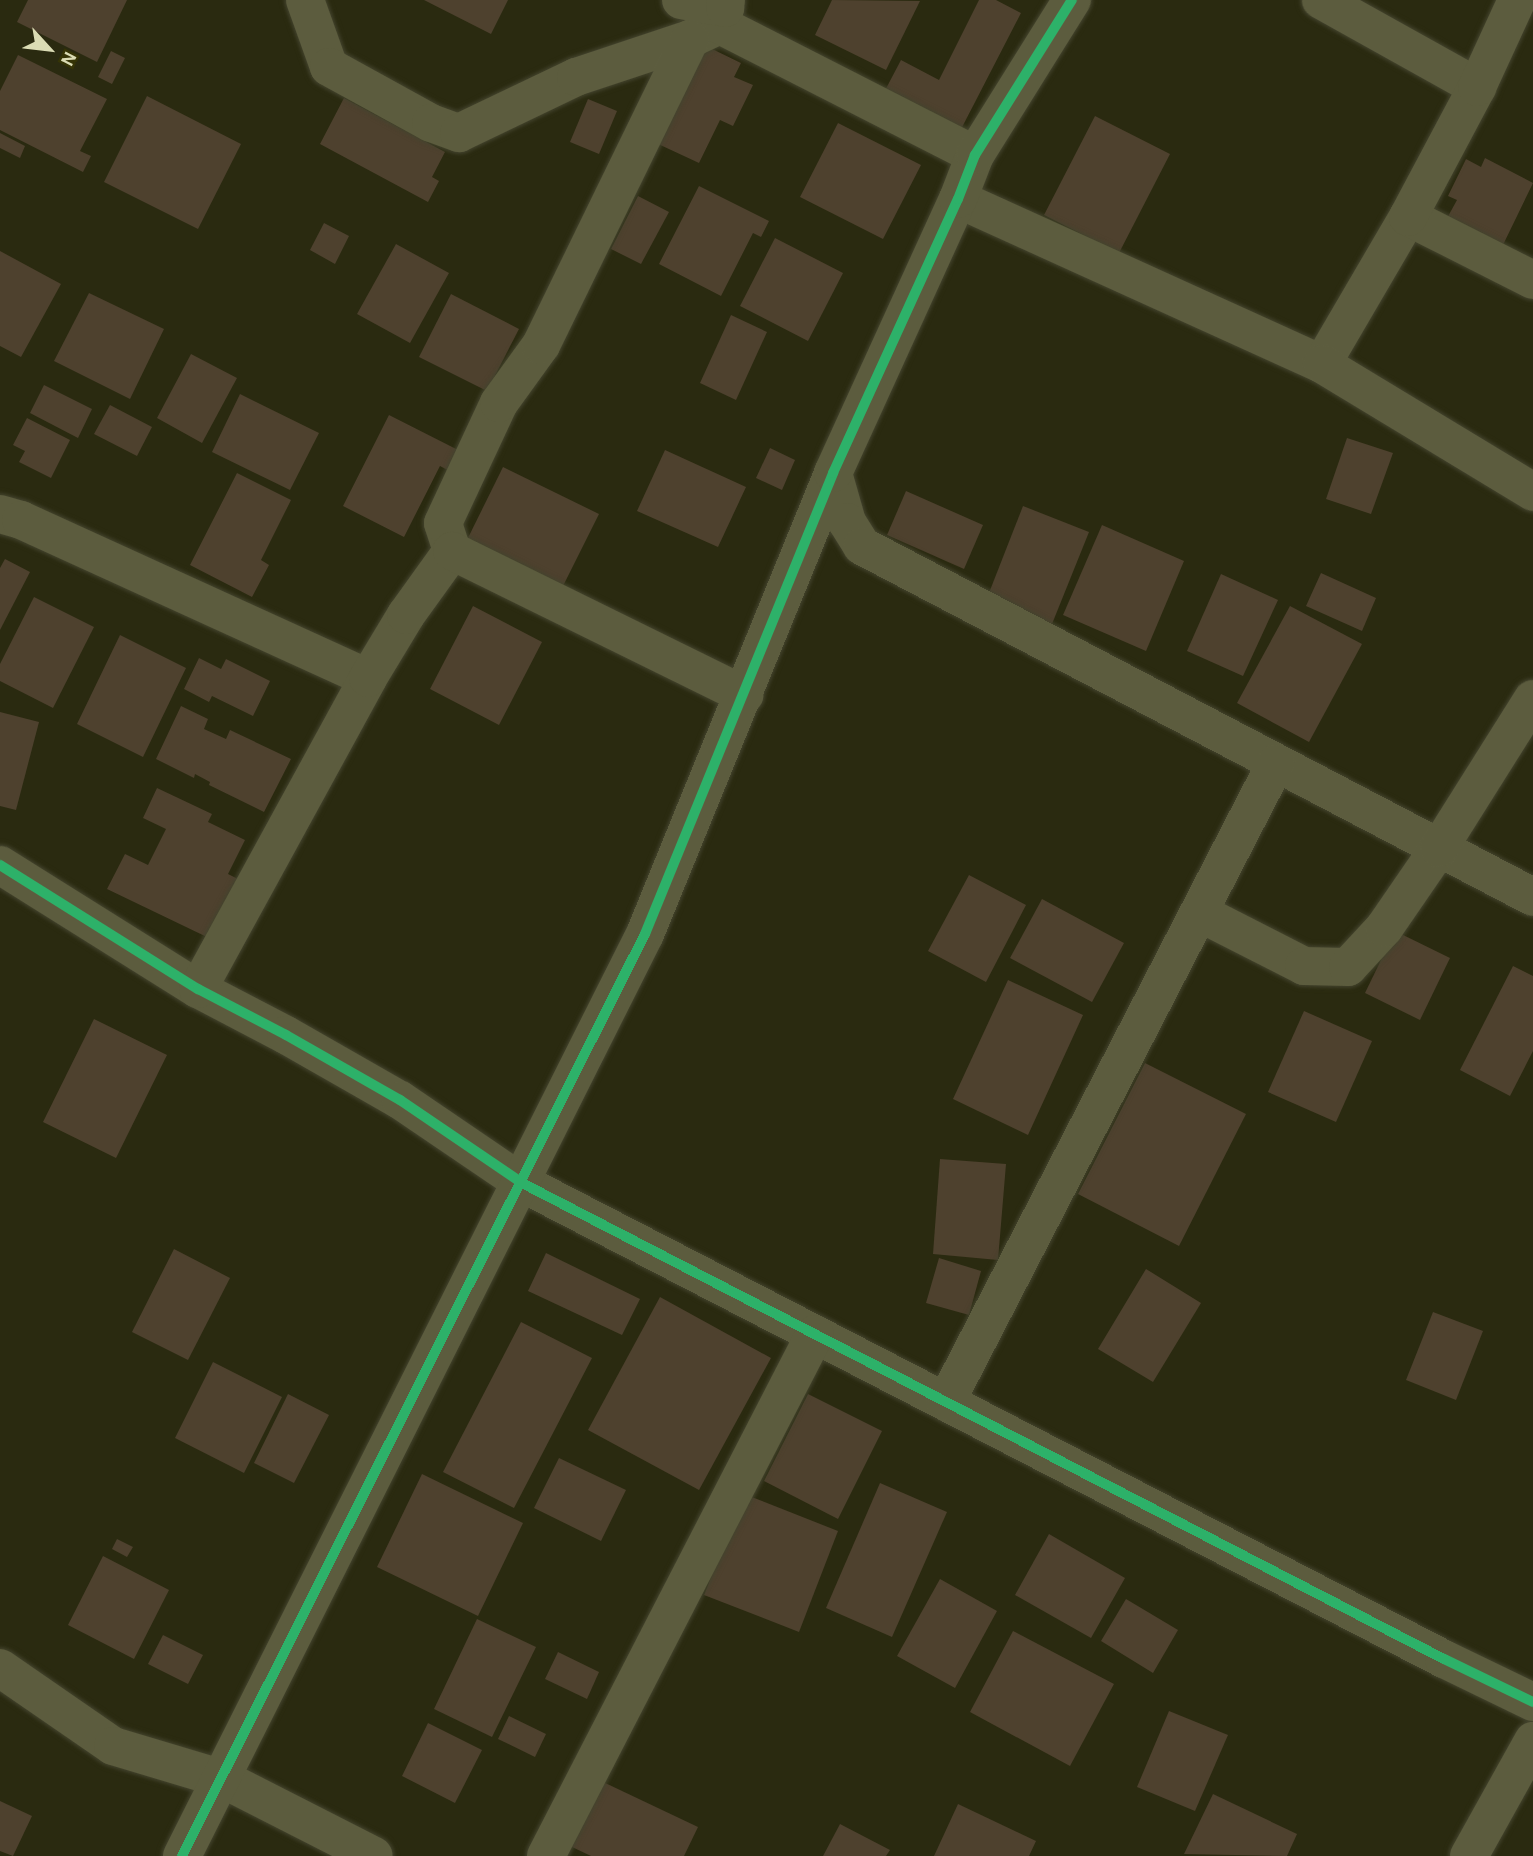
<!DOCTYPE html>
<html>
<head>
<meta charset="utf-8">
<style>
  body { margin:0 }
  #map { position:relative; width:1533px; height:1856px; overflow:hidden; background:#2a2a10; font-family:"Alegreya Sans",sans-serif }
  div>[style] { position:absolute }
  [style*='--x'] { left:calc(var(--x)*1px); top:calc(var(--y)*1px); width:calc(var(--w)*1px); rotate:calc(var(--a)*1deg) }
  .building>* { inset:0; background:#4e412e }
  .roads { filter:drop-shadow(0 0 2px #44442e) drop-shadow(0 0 2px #44442e) }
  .street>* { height:38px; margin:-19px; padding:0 19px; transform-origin:19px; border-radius:19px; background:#5c5c3e }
  .secondary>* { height:38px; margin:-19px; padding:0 19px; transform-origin:19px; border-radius:19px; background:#5c5c3e }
  .cycleway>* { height:10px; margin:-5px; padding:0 5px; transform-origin:5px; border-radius:5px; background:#2db169 }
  span { translate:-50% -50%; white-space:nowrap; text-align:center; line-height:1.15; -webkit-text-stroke:5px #353406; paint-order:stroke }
  .north { position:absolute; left:14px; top:14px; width:70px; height:70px; -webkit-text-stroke:5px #353406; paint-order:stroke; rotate:117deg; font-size:19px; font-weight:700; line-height:28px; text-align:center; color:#dbdcb4 }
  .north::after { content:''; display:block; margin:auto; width:24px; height:32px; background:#dbdcb4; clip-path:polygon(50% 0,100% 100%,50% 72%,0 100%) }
</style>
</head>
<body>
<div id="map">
  <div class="building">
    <div style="clip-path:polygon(28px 0,127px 0,97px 62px,17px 22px)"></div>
    <div style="clip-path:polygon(424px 0,508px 0,491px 34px)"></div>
    <div style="clip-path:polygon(832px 0,920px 1px,886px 70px,815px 35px)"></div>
    <div style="clip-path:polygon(979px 0,996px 0,1021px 13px,957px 137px,881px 98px,901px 60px,939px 80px)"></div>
    <div style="clip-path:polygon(704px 45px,741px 63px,734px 77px,753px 85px,733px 126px,720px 120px,699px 163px,656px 143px)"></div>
    <div style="clip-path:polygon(111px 51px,125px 58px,112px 84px,98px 77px)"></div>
    <div style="clip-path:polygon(18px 55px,107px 99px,80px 151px,91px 156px,83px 172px,0 130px,0 91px)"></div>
    <div style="clip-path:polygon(147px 96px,241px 144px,198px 229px,104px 182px)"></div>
    <div style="clip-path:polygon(344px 98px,445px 152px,432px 177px,439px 181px,428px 202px,320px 144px)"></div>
    <div style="clip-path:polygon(588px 99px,617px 111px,599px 154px,570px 142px)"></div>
    <div style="clip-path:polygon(1095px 116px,1170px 154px,1119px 253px,1044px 215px)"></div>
    <div style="clip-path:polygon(838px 123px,921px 165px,883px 239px,800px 197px)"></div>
    <div style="clip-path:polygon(0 133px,25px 146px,20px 158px,0 148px)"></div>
    <div style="clip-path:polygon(1485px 158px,1533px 183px,1501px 249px,1446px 220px,1457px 200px,1448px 196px,1466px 159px,1481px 167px)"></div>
    <div style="clip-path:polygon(699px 186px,769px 221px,761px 237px,753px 233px,721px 296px,659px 264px)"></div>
    <div style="clip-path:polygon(638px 196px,669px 212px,641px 264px,611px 249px)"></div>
    <div style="clip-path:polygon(324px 223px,349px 236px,335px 264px,310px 250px)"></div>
    <div style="clip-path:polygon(775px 238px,843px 273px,808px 341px,740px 306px)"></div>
    <div style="clip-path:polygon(396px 244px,449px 273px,410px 343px,357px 314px)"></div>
    <div style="clip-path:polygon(0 251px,61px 284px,21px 357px,0 346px)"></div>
    <div style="clip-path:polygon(89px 293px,164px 329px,130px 399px,54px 361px)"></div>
    <div style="clip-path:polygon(451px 294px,519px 329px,487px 391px,419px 357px)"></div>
    <div style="clip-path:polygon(731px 315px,767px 332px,736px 400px,700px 383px)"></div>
    <div style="clip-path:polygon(191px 354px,237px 378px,202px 443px,157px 418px)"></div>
    <div style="clip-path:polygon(44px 385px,92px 409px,78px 438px,30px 413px)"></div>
    <div style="clip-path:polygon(240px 394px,319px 433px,290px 490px,212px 452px)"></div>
    <div style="clip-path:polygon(110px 405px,152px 427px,137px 456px,94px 434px)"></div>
    <div style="clip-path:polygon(389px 415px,464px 453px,453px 473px,440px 466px,404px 537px,343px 506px)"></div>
    <div style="clip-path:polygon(27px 418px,70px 440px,51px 478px,19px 462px,25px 451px,13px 445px)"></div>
    <div style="clip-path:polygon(1347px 438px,1393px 453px,1371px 514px,1326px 499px)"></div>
    <div style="clip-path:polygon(770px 448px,795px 460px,782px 490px,756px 478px)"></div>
    <div style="clip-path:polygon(665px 450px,746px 487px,718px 547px,637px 511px)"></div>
    <div style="clip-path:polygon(503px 467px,599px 514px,562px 588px,466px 542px)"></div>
    <div style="clip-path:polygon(237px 473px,291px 500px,261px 560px,269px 565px,252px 597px,190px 565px)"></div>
    <div style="clip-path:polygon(906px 491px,983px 525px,964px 569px,887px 535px)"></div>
    <div style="clip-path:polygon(1023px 506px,1089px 532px,1052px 624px,987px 598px)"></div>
    <div style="clip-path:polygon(1102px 525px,1184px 561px,1146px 651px,1063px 615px)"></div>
    <div style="clip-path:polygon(5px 559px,30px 572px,0 630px,0 568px)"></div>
    <div style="clip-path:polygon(1321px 573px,1376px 598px,1362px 631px,1306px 606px)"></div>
    <div style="clip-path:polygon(1221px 574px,1278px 600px,1243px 676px,1187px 651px)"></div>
    <div style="clip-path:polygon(34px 597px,94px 627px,53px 708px,0 681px,0 664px)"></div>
    <div style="clip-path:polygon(473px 606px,542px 642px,499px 725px,430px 689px)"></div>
    <div style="clip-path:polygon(1290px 606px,1362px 644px,1309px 742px,1237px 703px)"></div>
    <div style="clip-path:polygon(120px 635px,186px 668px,143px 757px,77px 724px)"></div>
    <div style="clip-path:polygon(199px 658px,221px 669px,226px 659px,270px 681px,253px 716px,212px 696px,209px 702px,184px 689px)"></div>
    <div style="clip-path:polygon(181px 706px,208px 719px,204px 729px,226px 739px,230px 730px,291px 759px,264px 812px,209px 785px,210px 782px,195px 774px,194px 778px,156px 759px)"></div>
    <div style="clip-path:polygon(0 712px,39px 722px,16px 810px,0 806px)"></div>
    <div style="clip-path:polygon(157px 788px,212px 814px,208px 822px,245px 840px,228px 874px,240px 880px,211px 939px,107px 889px,125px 854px,148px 865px,166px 829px,143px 818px)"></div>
    <div style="clip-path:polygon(969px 875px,1026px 905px,986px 982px,928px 951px)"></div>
    <div style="clip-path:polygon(1042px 899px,1124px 943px,1092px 1002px,1010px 958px)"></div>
    <div style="clip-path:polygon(1395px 931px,1450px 958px,1420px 1020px,1365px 993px)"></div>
    <div style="clip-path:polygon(1513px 966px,1533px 976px,1533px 1051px,1510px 1096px,1460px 1070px)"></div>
    <div style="clip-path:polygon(1008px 980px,1083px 1015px,1028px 1135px,953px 1099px)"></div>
    <div style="clip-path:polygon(1304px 1011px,1372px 1041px,1336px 1122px,1268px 1092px)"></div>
    <div style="clip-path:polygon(94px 1019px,167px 1055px,116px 1158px,43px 1122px)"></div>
    <div style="clip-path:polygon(1145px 1063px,1246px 1114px,1179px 1246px,1078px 1194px)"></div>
    <div style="clip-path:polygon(940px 1159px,1006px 1164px,998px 1260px,933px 1254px)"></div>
    <div style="clip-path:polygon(174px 1249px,230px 1278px,188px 1360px,132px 1332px)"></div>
    <div style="clip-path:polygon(546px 1253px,640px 1299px,622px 1335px,528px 1291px)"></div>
    <div style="clip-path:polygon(939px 1258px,981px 1271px,969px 1315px,926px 1303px)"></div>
    <div style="clip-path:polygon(1146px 1269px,1201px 1303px,1153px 1382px,1098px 1349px)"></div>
    <div style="clip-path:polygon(660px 1297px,771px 1358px,699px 1490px,588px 1430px)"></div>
    <div style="clip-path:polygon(1433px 1312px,1483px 1331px,1456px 1400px,1406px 1380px)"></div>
    <div style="clip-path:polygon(521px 1322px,592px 1358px,514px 1508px,443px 1472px)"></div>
    <div style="clip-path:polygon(213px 1362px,282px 1397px,244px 1473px,175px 1438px)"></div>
    <div style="clip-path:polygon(288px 1394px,329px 1415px,294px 1483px,254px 1463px)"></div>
    <div style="clip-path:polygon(808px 1394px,882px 1431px,838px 1519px,764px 1481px)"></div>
    <div style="clip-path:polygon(559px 1458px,626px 1490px,601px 1541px,534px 1508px)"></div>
    <div style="clip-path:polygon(422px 1474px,523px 1523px,478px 1616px,377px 1567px)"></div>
    <div style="clip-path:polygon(880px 1483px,947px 1512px,892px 1637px,826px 1608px)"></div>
    <div style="clip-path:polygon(744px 1494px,838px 1531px,799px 1632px,704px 1595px)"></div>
    <div style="clip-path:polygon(1049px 1534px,1125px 1578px,1091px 1638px,1015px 1595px)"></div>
    <div style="clip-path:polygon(117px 1539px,133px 1547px,127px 1557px,112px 1549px)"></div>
    <div style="clip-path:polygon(103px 1556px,169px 1590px,134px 1659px,68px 1625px)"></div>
    <div style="clip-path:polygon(940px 1579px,997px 1611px,955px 1688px,897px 1656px)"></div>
    <div style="clip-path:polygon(1126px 1599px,1178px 1630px,1153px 1673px,1101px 1641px)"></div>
    <div style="clip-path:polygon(477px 1619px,536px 1647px,492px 1737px,434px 1709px)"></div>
    <div style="clip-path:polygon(1013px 1631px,1114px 1684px,1070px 1766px,970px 1712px)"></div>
    <div style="clip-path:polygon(163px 1635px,203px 1655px,188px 1684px,148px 1664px)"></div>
    <div style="clip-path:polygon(558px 1652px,599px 1672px,587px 1699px,545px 1679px)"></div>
    <div style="clip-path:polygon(1169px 1711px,1228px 1735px,1195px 1811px,1137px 1787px)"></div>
    <div style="clip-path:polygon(509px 1716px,546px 1734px,535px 1757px,498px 1739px)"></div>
    <div style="clip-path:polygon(428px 1723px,482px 1750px,455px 1803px,402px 1776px)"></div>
    <div style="clip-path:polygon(601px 1781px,698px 1827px,684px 1856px,591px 1856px,570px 1846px)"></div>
    <div style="clip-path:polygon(1213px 1794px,1297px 1834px,1287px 1856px,1184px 1854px)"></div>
    <div style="clip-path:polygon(0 1801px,32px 1816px,13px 1856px,0 1851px)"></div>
    <div style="clip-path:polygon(958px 1804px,1036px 1841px,1029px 1856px,934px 1856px)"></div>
    <div style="clip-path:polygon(840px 1824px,890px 1850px,886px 1856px,823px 1856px)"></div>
  </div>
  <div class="roads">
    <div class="street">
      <div style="--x:305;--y:0;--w:71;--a:70.3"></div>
      <div style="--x:329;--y:67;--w:116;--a:28.8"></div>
      <div style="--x:431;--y:123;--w:30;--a:20"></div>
      <div style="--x:459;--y:133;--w:130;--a:-25.6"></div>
      <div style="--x:576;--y:77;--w:120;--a:-18.4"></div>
      <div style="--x:690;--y:39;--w:33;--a:-25"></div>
      <div style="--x:720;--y:25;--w:286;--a:27"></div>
      <div style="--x:681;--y:0;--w:45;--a:10.3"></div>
      <div style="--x:725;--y:8;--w:8;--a:-83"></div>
      <div style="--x:1321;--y:0;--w:179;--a:29.1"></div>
      <div style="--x:958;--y:199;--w:400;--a:24.4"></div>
      <div style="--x:1322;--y:364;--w:170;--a:-59.7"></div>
      <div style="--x:1408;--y:217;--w:140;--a:26.7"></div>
      <div style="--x:1408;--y:217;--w:147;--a:-62"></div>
      <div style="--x:1477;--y:87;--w:96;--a:-65.3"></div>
      <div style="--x:1322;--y:364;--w:247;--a:31.2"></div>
      <div style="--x:833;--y:473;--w:51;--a:74.1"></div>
      <div style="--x:847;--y:522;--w:28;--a:58"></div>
      <div style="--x:862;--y:546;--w:757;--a:27.61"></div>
      <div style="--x:0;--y:514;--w:22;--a:16"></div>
      <div style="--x:21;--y:520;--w:381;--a:24.5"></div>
      <div style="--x:452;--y:551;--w:29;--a:-108"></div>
      <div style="--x:443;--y:523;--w:132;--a:-65"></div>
      <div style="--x:499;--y:403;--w:72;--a:-54.1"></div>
      <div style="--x:541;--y:345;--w:340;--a:-64"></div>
      <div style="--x:0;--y:865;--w:234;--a:32.1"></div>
      <div style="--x:198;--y:989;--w:99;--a:27.6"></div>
      <div style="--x:286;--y:1035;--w:131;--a:29.7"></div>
      <div style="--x:400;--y:1100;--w:148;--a:34.2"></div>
      <div style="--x:522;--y:1183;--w:1038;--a:27.31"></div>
      <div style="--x:1444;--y:1659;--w:99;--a:25.8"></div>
      <div style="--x:1200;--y:913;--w:117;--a:27"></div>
      <div style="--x:1304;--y:966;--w:44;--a:1.3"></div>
      <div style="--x:1348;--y:967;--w:53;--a:-47.3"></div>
      <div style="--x:1384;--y:928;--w:97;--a:-55.5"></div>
      <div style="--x:1439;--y:848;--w:176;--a:-57.8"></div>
      <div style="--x:198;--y:989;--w:354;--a:-61.3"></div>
      <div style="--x:368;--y:678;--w:74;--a:-58.9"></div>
      <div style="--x:406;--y:615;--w:79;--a:-54.3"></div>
      <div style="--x:452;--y:551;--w:326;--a:26.2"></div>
      <div style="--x:946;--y:1402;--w:719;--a:-62.69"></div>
      <div style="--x:0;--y:1668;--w:137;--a:34.6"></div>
      <div style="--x:113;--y:1746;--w:115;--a:16.7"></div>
      <div style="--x:223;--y:1779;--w:169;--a:27"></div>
      <div style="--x:182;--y:1856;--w:1032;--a:-63.34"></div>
      <div style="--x:645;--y:934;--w:498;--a:-67.8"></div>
      <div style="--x:833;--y:473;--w:301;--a:-65.5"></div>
      <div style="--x:958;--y:199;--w:47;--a:-68.9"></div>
      <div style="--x:975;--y:155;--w:183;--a:-58"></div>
      <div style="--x:546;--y:1856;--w:587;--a:-62.74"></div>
    </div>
    <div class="secondary">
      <div style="--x:1469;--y:1856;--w:132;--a:-60.9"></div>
    </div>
  </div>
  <div class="cycleway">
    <div style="--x:0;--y:865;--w:234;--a:32.1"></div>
    <div style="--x:198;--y:989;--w:99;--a:27.6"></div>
    <div style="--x:286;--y:1035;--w:131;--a:29.7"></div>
    <div style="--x:400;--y:1100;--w:148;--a:34.2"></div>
    <div style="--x:522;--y:1183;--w:1038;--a:27.31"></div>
    <div style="--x:1444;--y:1659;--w:99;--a:25.8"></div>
    <div style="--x:182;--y:1856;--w:1032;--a:-63.34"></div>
    <div style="--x:645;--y:934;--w:498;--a:-67.8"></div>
    <div style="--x:833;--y:473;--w:301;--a:-65.5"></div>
    <div style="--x:958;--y:199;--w:47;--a:-68.9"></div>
    <div style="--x:975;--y:155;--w:183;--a:-58"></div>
  </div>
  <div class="north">N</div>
</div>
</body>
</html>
